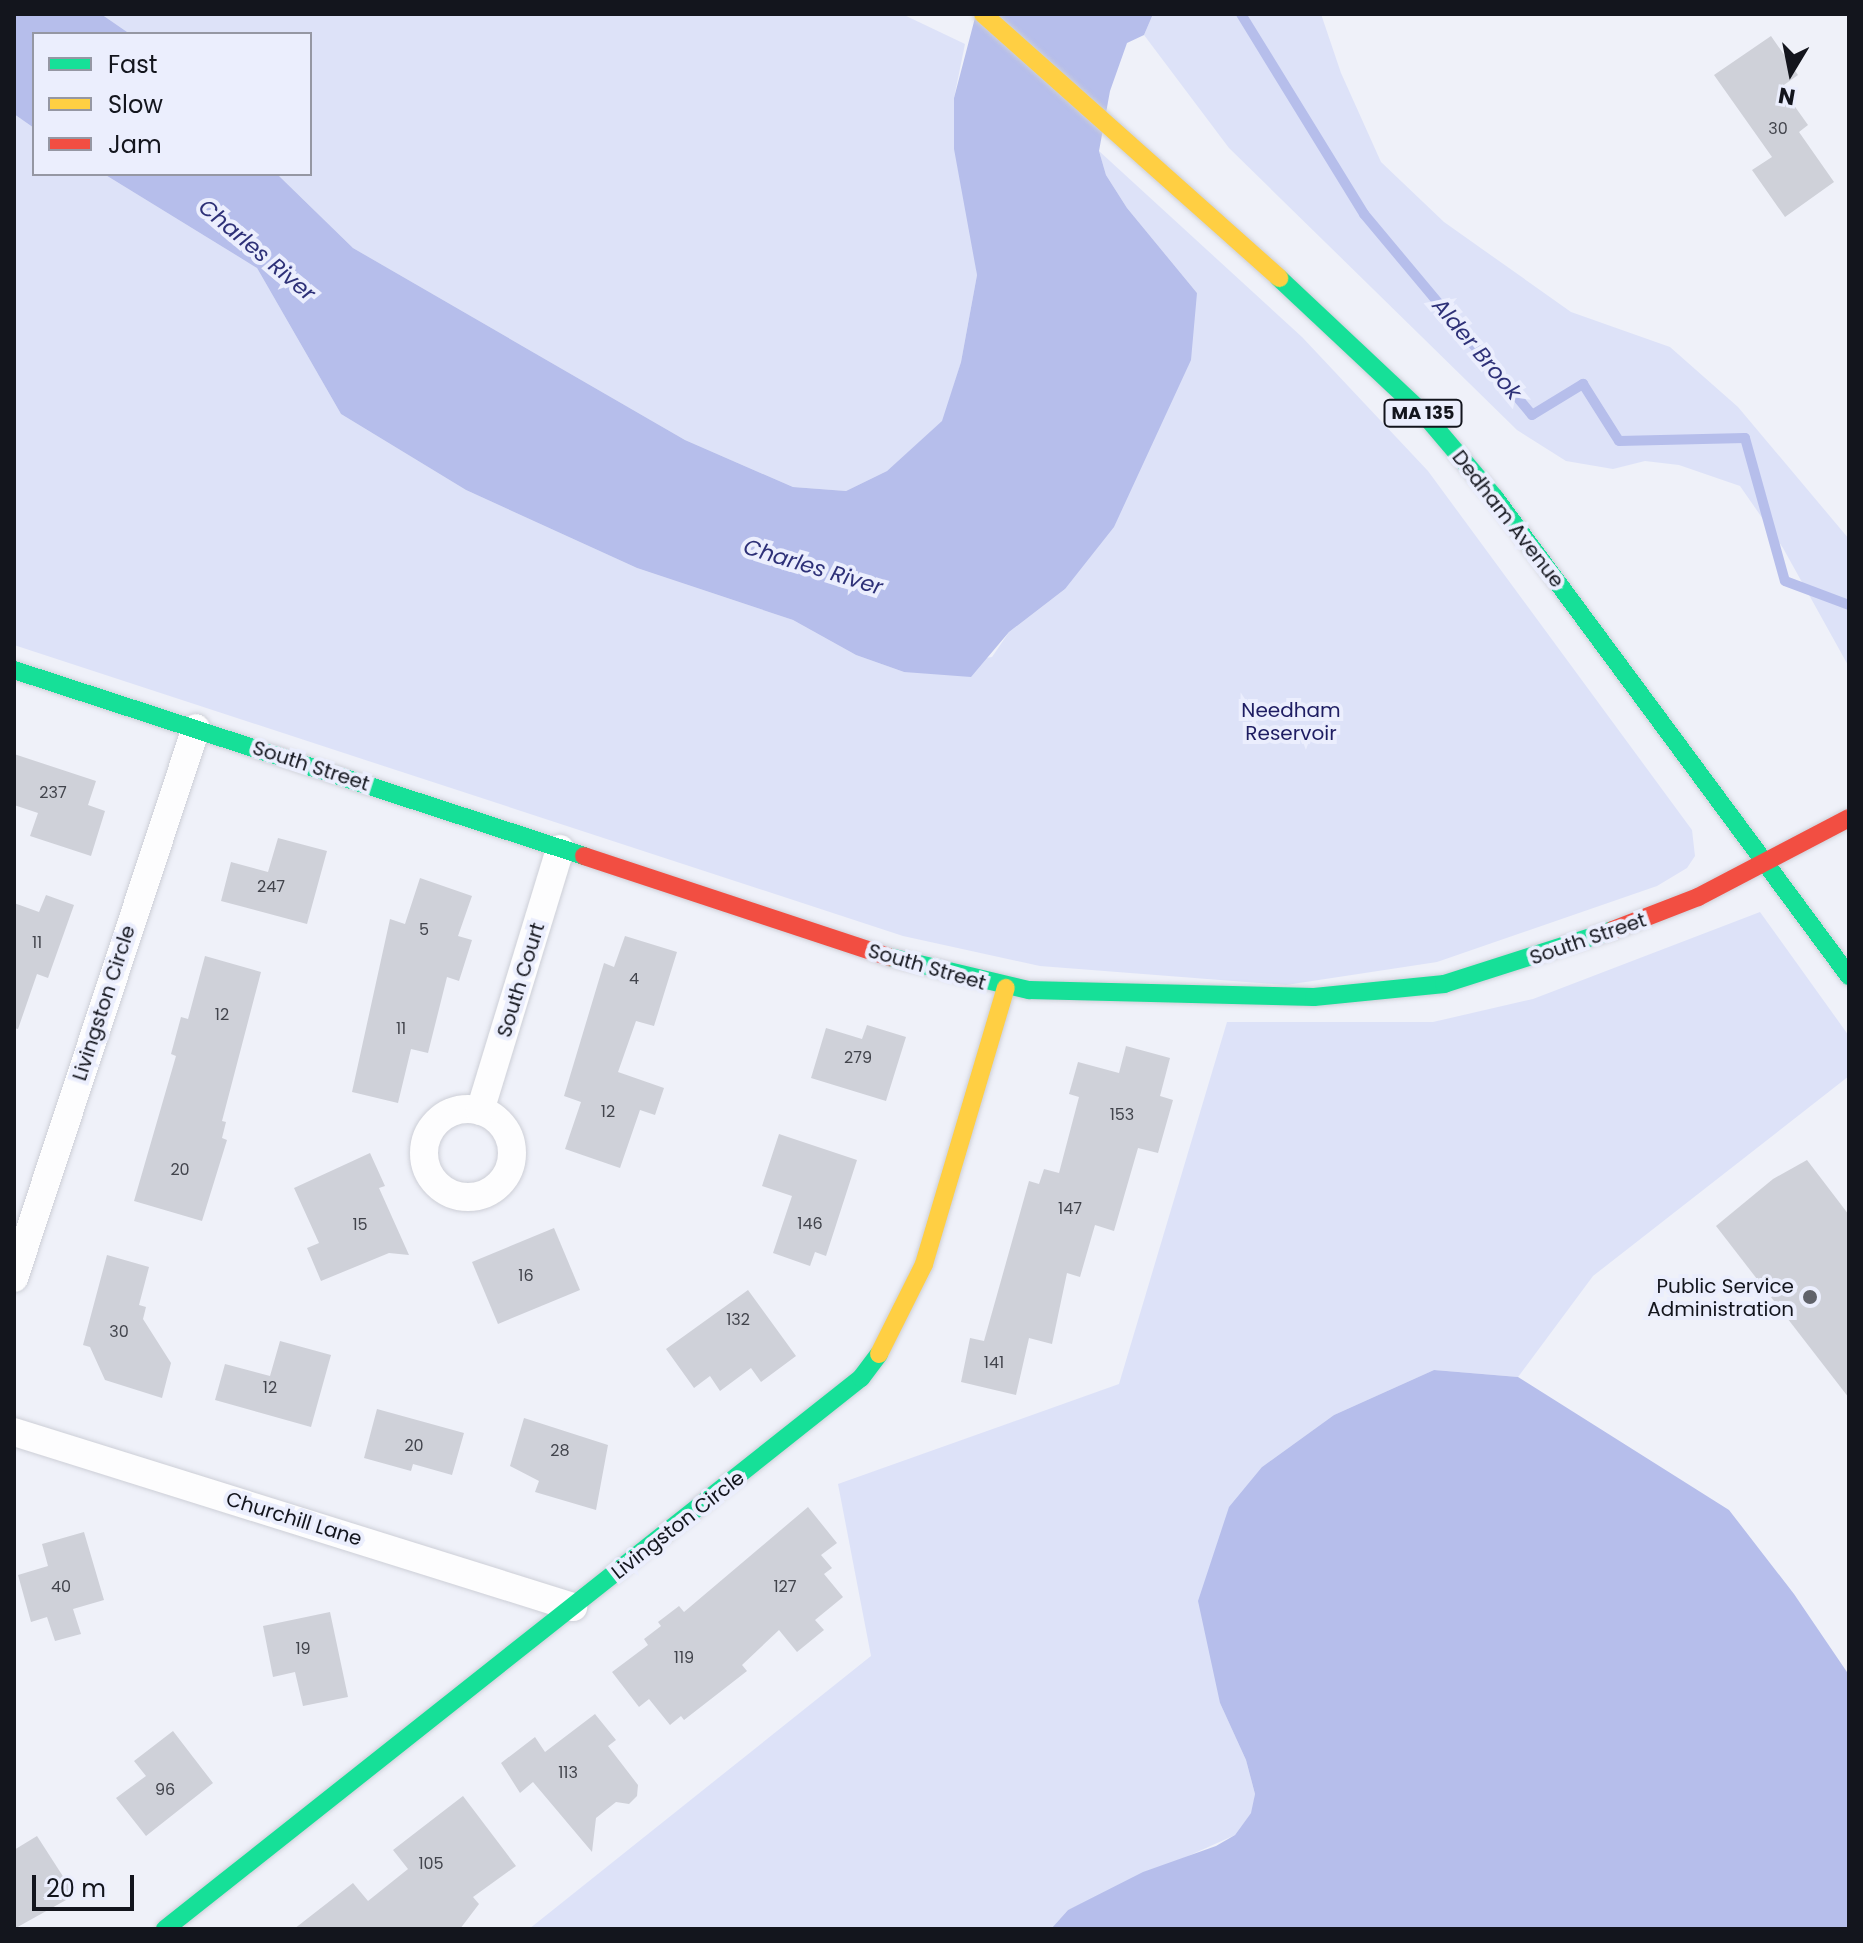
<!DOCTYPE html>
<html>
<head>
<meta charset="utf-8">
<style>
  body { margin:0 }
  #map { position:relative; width:1863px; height:1943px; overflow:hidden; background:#eff1f9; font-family:Poppins,sans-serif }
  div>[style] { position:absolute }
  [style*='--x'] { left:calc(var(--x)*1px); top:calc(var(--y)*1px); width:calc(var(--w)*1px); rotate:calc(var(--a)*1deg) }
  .green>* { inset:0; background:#dde2f8 }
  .water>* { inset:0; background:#b6beeb }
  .stream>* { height:10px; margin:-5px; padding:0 5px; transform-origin:5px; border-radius:5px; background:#b6beeb }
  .building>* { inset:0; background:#cfd1d9 }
  .roads { filter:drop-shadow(0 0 2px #cdcfd7) drop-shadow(0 0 2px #cdcfd7) }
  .street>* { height:28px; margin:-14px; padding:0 14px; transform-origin:14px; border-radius:14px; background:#fdfdfe }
  .street>.ring { margin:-14px; padding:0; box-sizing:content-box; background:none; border:28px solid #fdfdfe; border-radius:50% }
  .fast>* { height:18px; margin:-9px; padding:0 9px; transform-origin:9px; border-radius:9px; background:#16e098 }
  .slow>* { height:18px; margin:-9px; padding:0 9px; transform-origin:9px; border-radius:9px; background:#ffcf43 }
  .jam>* { height:18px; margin:-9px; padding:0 9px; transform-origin:9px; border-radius:9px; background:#f24e42 }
  .dots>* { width:22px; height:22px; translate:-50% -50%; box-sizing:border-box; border:4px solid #ebeefd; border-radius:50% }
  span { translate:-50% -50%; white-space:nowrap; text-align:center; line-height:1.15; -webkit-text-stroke:8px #ebeefd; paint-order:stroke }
  .number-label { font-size:16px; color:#42444c }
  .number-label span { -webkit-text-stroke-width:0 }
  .shield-label span { padding:2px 6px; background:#ebeefd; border:2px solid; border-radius:6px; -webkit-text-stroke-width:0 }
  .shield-label { font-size:18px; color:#13151d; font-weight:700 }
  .street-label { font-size:20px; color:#13151d }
  .park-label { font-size:20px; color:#1e1d62 }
  .poi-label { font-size:20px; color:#13151d }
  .right { translate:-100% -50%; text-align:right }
  .water-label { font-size:22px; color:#2e3178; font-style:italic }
  .frame { position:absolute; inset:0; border:16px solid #13151d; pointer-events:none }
  .legend { position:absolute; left:32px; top:32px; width:280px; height:144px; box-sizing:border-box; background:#ebeefd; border:2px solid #9597a3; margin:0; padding:10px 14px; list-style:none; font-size:24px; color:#13151d }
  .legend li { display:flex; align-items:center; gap:16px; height:40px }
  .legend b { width:40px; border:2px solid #9597a3 }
  .north { position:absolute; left:1751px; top:32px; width:80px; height:80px; -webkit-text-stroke:6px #ebeefd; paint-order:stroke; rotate:190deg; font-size:22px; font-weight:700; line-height:32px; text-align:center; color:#13151d }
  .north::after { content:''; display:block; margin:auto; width:28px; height:36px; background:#13151d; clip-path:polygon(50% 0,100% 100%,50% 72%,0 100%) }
  .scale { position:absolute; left:32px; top:1875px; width:102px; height:36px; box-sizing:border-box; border:4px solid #13151d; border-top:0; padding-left:10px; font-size:24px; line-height:28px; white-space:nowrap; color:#13151d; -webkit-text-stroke:6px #ebeefd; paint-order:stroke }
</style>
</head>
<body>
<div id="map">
  <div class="green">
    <div style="clip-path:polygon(101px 14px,902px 14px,965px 44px,954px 98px,977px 275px,961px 362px,943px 421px,887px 471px,846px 491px,793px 487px,685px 440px,353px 248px,277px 174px,310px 174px,310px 34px,130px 34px)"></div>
    <div style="clip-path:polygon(1153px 14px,1321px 14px,1341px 73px,1381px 162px,1444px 222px,1571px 312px,1670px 347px,1738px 407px,1849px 539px,1849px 667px,1783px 548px,1740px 486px,1679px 465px,1645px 461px,1613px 469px,1566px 461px,1517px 430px,1229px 148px,1144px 35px)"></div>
    <div style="clip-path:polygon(14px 114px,34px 128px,34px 174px,104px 174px,257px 268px,341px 414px,466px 490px,637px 568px,793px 620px,856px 655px,904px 672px,992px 657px,1009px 632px,1065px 589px,1197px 293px,1127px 208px,1106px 175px,1099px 151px,1302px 337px,1428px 471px,1692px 830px,1695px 856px,1687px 868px,1657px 886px,1437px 962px,1286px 985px,1040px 966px,903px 936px,14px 645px)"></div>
    <div style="clip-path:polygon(1760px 912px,1849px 1036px,1849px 1076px,1593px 1276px,1518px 1377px,1434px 1370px,1334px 1415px,1262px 1467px,1220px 1703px,1246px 1760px,1255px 1794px,1252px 1812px,1235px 1835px,1068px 1910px,1051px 1929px,529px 1929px,871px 1656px,838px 1484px,1119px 1384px,1227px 1022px,1433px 1022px,1533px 999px)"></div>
  </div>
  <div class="water">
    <div style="clip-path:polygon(14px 14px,101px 14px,130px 34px,34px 34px,34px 128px,14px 114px)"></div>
    <div style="clip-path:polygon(976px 14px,1153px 14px,1144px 35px,1127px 43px,1110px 91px,1099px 151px,1106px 175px,1127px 208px,1197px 293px,1191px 360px,1114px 527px,1065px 589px,1009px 632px,971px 677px,904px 672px,856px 655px,793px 620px,637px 568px,466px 490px,341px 414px,257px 268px,104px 174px,277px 174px,353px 248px,685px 440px,793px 487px,846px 491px,887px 471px,942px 421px,961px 362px,977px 275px,954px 149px,954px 98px)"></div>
    <div style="clip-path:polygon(1434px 1370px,1518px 1377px,1729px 1510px,1794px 1594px,1849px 1675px,1849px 1929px,1051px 1929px,1068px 1910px,1143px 1872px,1216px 1846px,1235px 1835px,1251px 1813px,1255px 1794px,1246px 1760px,1220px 1703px,1198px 1601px,1229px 1507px,1262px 1467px,1334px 1415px)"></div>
  </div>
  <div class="stream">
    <div style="--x:1241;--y:14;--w:235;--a:58.4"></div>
    <div style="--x:1364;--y:214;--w:262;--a:50.1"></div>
    <div style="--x:1532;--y:415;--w:60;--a:-31.3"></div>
    <div style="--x:1583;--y:384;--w:67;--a:57.7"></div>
    <div style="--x:1619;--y:441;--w:126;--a:-1.4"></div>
    <div style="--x:1745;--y:438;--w:148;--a:74.4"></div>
    <div style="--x:1785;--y:581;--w:68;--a:20.6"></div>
  </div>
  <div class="building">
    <div style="clip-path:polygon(1771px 36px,1798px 75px,1781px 87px,1808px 125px,1799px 132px,1834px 182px,1785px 217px,1752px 170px,1772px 157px,1714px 75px)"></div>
    <div style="clip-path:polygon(14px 754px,96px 781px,88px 805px,105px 811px,91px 856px,30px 836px,38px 813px,14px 805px)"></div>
    <div style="clip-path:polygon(278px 838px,327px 851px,307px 924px,221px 901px,231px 862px,268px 872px)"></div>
    <div style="clip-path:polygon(420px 878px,472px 896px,458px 936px,472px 940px,459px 981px,447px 977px,428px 1053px,411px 1049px,398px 1103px,352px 1092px,390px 919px,405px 924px)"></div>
    <div style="clip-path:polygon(46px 895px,74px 905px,48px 978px,37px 974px,18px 1029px,14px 1028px,14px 903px,39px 912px)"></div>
    <div style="clip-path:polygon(625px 936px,677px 952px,654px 1026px,636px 1021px,618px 1072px,664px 1088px,655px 1115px,640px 1110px,620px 1168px,565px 1149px,581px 1102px,564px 1096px,604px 963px,614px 967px)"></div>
    <div style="clip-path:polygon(205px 956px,261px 972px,222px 1121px,226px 1122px,222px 1138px,227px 1140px,202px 1221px,134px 1201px,176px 1056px,171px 1054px,181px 1017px,188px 1019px)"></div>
    <div style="clip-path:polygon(867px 1025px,906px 1037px,886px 1101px,811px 1078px,826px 1028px,862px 1039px)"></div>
    <div style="clip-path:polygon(1126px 1046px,1170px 1058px,1160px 1096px,1173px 1100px,1158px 1153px,1138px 1148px,1114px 1231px,1095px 1225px,1080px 1277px,1067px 1273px,1052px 1344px,1029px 1338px,1016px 1395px,961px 1382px,970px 1338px,984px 1341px,1029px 1181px,1039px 1184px,1044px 1169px,1059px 1173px,1079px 1097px,1069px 1094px,1078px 1062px,1119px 1073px)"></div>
    <div style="clip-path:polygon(779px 1134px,857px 1160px,826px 1256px,815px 1252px,810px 1266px,773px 1253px,792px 1196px,762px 1186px)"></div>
    <div style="clip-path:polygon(370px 1153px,385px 1186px,379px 1188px,409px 1255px,389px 1253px,321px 1281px,307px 1248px,319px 1243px,294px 1188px)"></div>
    <div style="clip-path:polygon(1807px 1160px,1849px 1215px,1849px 1398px,1716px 1226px,1773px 1179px)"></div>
    <div style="clip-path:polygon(554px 1228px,580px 1290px,498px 1324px,472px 1262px)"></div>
    <div style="clip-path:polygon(107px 1255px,149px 1267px,139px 1305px,146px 1307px,143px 1319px,171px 1363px,162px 1398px,105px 1380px,90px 1347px,83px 1345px)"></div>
    <div style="clip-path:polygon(748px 1290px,796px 1356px,761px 1382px,751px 1368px,720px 1391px,710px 1376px,694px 1388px,666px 1349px)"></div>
    <div style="clip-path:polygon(280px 1341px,331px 1355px,311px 1427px,215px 1400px,225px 1364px,270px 1376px)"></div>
    <div style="clip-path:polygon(377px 1409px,464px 1433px,452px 1475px,413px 1464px,411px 1471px,364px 1458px)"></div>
    <div style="clip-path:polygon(524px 1418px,608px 1445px,596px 1510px,535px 1492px,539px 1481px,510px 1466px)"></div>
    <div style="clip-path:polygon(808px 1507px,837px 1543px,821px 1555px,832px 1568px,824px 1574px,843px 1597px,815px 1620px,824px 1630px,797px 1652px,779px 1630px,742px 1665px,747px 1671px,684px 1720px,681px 1716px,670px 1725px,649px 1699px,639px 1707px,612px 1672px,648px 1645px,644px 1639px,661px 1626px,658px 1622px,679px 1606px,684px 1612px)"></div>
    <div style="clip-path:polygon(84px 1532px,104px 1600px,73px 1609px,81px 1634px,55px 1641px,47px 1617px,31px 1622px,18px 1575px,48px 1566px,42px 1544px)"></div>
    <div style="clip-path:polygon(330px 1612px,348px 1697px,303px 1706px,295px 1672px,273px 1677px,263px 1626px)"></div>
    <div style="clip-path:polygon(595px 1714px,616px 1740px,608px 1746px,638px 1785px,637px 1796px,629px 1804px,616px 1802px,596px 1818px,592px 1852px,533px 1782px,520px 1793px,501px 1763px,535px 1737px,545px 1752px)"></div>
    <div style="clip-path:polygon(173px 1731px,213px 1783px,146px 1836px,116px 1798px,146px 1776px,134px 1761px)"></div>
    <div style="clip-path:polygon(463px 1796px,516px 1866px,473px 1897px,479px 1904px,460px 1929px,294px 1929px,353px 1883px,368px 1901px,408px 1869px,393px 1850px)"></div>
    <div style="clip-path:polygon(37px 1836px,75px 1895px,14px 1929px,14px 1850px)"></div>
  </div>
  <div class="roads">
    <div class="street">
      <div class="ring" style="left:424px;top:1109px;width:60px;height:60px"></div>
      <div style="--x:480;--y:1111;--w:274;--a:-73"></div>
      <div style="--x:14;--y:1278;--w:579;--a:-71.69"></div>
      <div style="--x:14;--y:1432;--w:586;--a:17.38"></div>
    </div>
    <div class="fast">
      <div style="--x:1279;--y:278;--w:197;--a:43.2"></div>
      <div style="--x:1423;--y:413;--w:111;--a:49.7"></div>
      <div style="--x:1495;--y:498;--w:595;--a:53.48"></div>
      <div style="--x:14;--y:670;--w:600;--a:18.07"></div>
      <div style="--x:890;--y:957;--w:143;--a:13.4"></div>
      <div style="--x:1029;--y:990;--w:285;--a:1.4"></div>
      <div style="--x:1314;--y:997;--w:131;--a:-5.7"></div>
      <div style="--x:1444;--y:984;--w:177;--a:-17.7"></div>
      <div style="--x:165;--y:1929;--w:888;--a:-38.37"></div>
      <div style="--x:861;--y:1378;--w:30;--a:-53"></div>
    </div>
    <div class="slow">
      <div style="--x:983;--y:14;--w:397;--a:41.7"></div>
      <div style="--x:879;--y:1354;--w:101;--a:-63.4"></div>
      <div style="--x:924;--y:1264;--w:288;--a:-73.5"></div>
    </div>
    <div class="jam">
      <div style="--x:584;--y:856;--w:322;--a:18.3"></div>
      <div style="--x:1613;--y:930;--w:91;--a:-21.2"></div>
      <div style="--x:1698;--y:897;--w:170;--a:-27.6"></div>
    </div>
  </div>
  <div class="dots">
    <div style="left:1810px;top:1297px;background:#60626a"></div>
  </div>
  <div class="number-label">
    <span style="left:1778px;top:129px">30</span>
    <span style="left:53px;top:793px">237</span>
    <span style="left:271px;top:887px">247</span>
    <span style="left:424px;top:930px">5</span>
    <span style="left:37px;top:943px">11</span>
    <span style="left:634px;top:979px">4</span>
    <span style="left:222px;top:1015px">12</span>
    <span style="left:401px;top:1029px">11</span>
    <span style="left:858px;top:1058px">279</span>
    <span style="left:608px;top:1112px">12</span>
    <span style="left:1122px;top:1115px">153</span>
    <span style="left:180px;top:1170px">20</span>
    <span style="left:1070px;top:1209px">147</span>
    <span style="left:810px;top:1224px">146</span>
    <span style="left:360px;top:1225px">15</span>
    <span style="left:526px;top:1276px">16</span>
    <span style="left:738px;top:1320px">132</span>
    <span style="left:119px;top:1332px">30</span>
    <span style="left:994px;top:1363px">141</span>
    <span style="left:270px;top:1388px">12</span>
    <span style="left:414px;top:1446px">20</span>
    <span style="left:560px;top:1451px">28</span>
    <span style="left:61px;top:1587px">40</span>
    <span style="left:785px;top:1587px">127</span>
    <span style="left:303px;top:1649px">19</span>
    <span style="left:684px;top:1658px">119</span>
    <span style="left:568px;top:1773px">113</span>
    <span style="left:165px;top:1790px">96</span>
    <span style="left:431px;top:1864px">105</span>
  </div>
  <div class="shield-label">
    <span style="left:1423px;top:413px">MA 135</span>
  </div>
  <div class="street-label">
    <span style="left:1508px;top:519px;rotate:52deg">Dedham Avenue</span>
    <span style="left:311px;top:766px;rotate:18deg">South Street</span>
    <span style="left:1588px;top:939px;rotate:-19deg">South Street</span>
    <span style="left:927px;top:967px;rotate:16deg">South Street</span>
    <span style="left:521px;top:980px;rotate:-73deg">South Court</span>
    <span style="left:104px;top:1003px;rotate:-72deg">Livingston Circle</span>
    <span style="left:294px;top:1519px;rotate:17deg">Churchill Lane</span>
    <span style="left:678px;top:1525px;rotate:-38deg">Livingston Circle</span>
  </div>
  <div class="park-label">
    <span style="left:1291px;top:722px">Needham<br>Reservoir</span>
  </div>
  <div class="poi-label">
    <span class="right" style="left:1794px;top:1298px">Public Service<br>Administration</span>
  </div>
  <div class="water-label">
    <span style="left:257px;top:250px;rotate:40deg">Charles River</span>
    <span style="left:1477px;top:349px;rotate:50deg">Alder Brook</span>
    <span style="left:813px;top:567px;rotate:17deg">Charles River</span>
  </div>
  <div class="frame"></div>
  <ul class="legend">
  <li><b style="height:10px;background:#16e098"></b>Fast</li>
  <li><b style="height:10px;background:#ffcf43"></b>Slow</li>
  <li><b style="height:10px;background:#f24e42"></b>Jam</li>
  </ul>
  <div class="north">N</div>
  <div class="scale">20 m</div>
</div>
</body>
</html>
